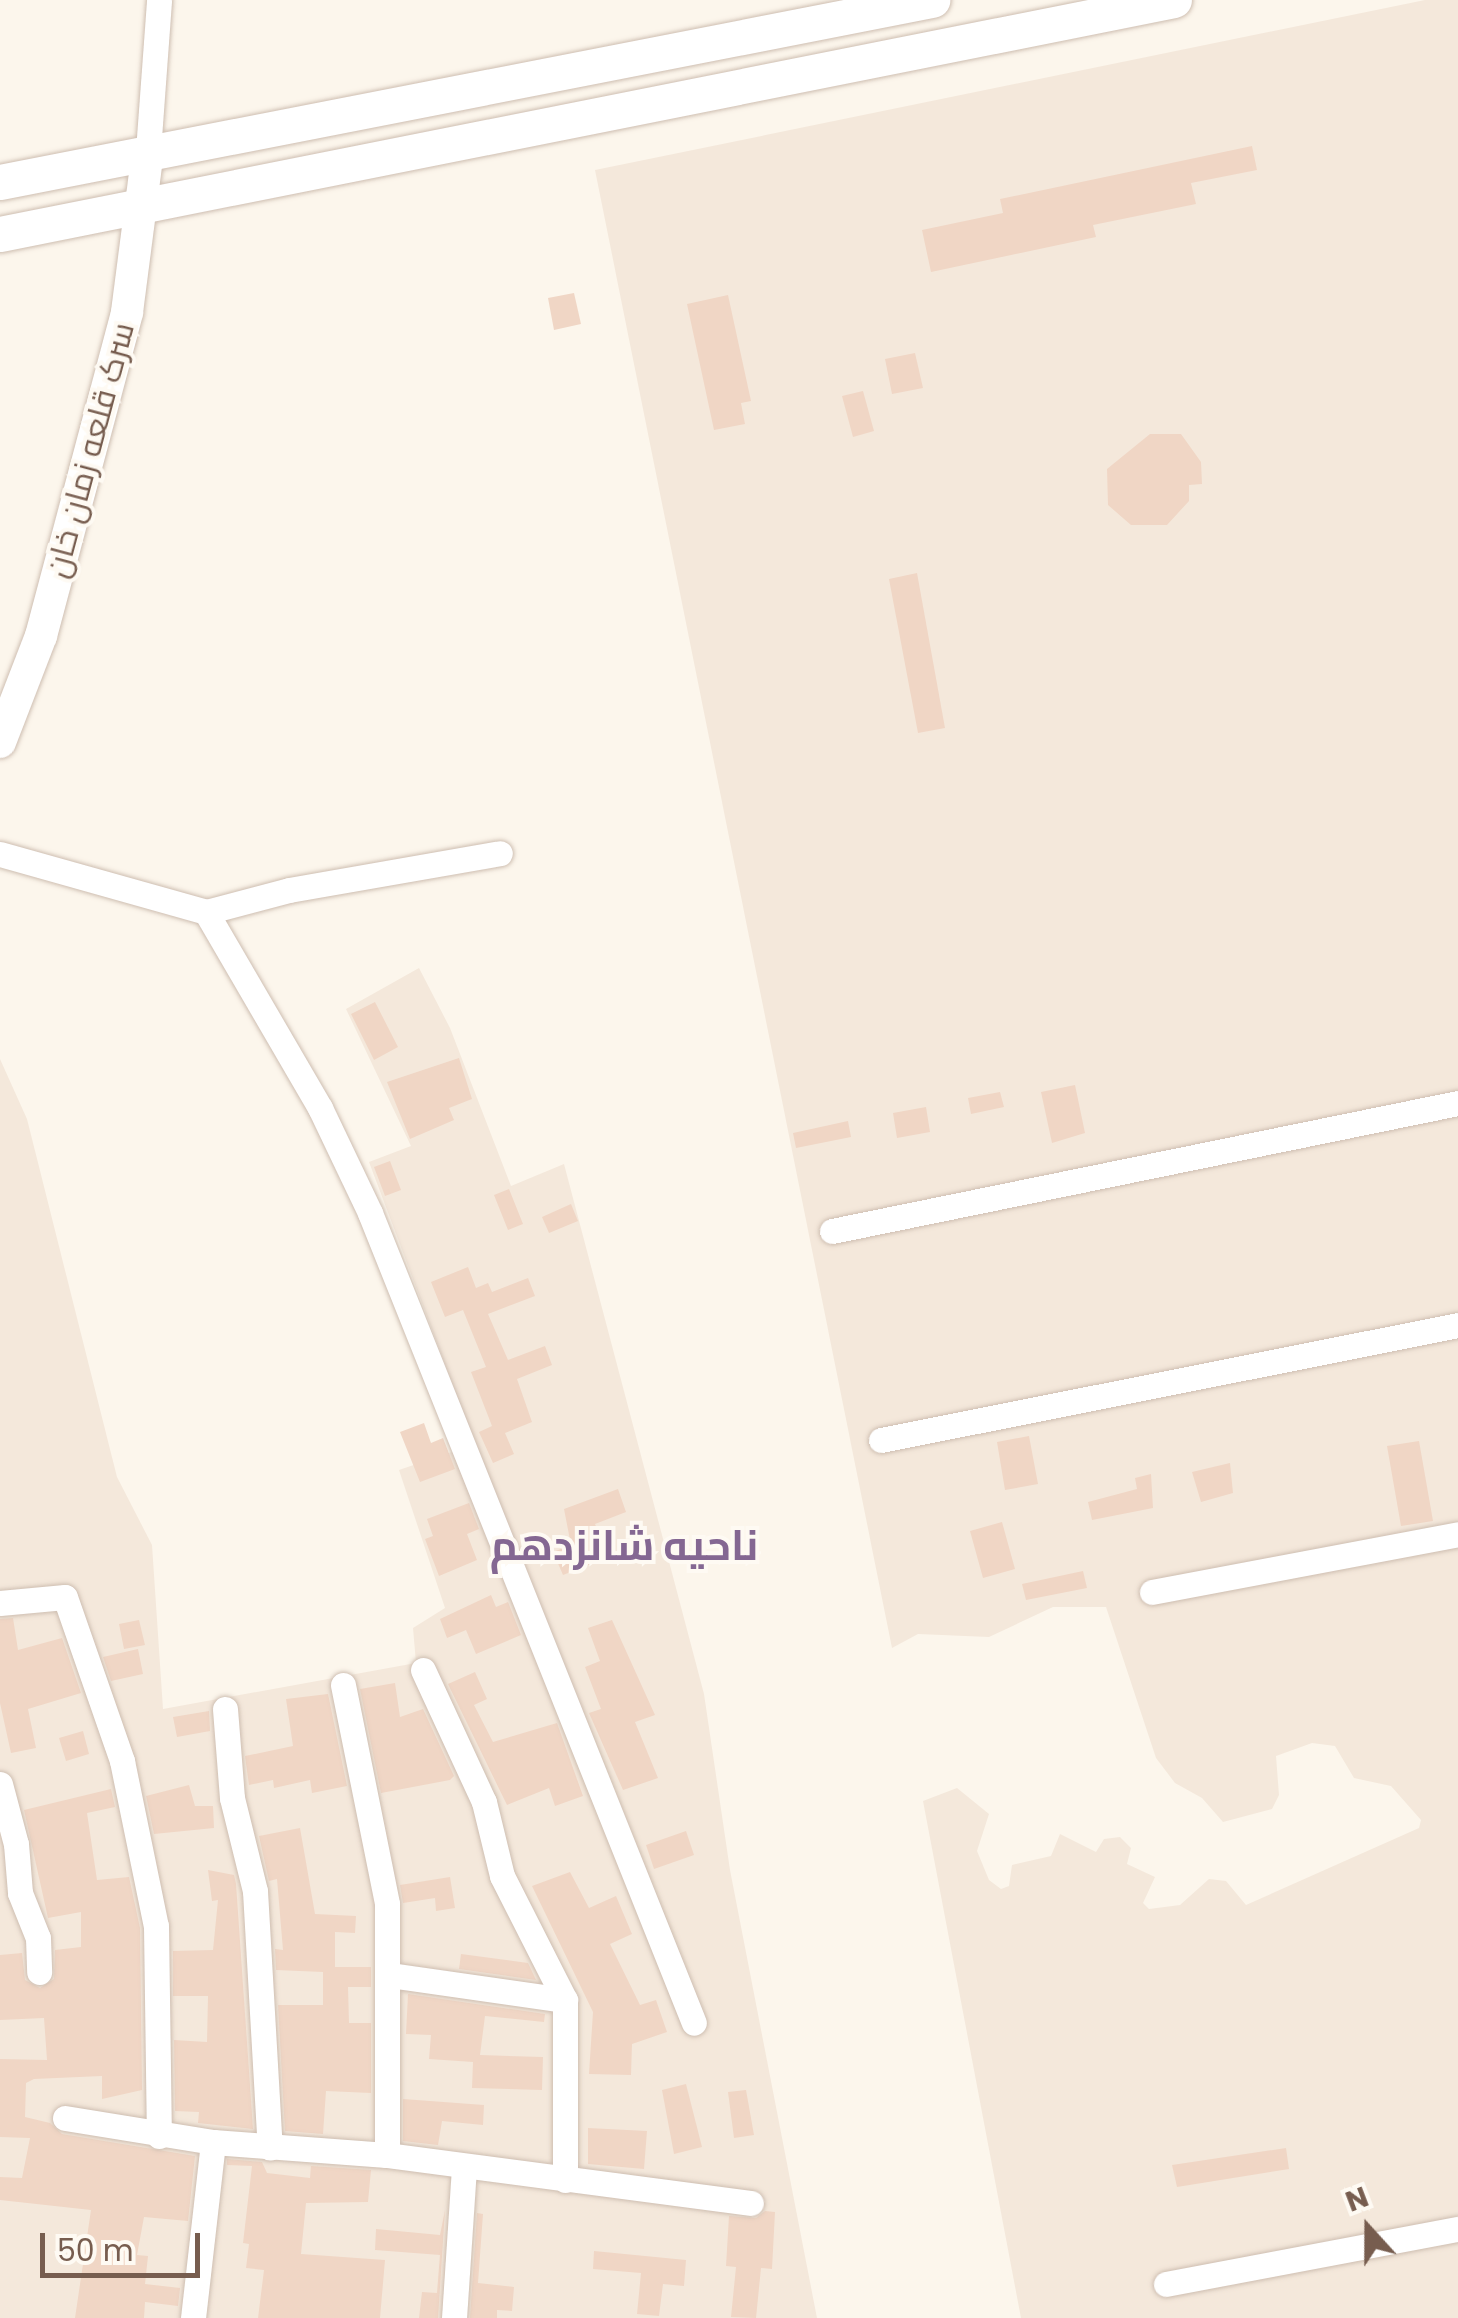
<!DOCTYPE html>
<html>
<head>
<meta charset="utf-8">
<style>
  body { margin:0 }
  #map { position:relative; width:1458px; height:2318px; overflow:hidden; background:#fcf6ec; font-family:Poppins,Cairo,sans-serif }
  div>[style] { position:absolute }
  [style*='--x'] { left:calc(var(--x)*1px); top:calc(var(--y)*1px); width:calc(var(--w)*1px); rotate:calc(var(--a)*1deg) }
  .residential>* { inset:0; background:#f4e8db }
  .building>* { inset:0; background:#f0d6c5 }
  .roads { filter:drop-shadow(0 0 2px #cebeb1) drop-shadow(0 0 2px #cebeb1) }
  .minor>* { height:25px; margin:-12.5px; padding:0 12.5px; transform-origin:12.5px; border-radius:12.5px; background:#fff }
  .tertiary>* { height:32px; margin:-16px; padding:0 16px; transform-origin:16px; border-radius:16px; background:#fff }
  .secondary>* { height:35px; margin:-17.5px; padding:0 17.5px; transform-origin:17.5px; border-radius:17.5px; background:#fff }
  span { translate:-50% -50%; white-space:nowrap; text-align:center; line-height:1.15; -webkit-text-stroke:8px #fefaf3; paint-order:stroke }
  .street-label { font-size:32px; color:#775d4f }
  .district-label { font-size:42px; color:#846792; font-weight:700 }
  .north { position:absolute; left:1318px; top:2178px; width:100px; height:100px; -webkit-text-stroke:8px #fefaf3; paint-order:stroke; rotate:339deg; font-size:28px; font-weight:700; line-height:40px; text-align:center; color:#775d4f }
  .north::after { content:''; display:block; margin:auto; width:35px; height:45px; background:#775d4f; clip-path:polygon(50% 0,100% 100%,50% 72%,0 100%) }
  .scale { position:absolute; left:40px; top:2233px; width:160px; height:45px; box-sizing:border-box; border:5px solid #775d4f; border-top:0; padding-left:12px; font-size:30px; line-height:35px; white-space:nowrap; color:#775d4f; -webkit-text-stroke:8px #fefaf3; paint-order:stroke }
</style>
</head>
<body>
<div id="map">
  <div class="residential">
    <div style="clip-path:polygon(1425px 0,1458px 0,1458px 2318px,1021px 2318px,923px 1801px,957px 1788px,989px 1814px,977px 1851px,989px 1880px,1001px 1889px,1009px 1886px,1012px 1865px,1051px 1856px,1060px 1834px,1096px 1852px,1104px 1839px,1120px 1837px,1131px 1848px,1127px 1864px,1155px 1877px,1143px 1903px,1149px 1909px,1180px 1905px,1209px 1879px,1226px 1881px,1246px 1905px,1419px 1828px,1421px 1820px,1391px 1786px,1354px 1778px,1335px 1746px,1312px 1743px,1276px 1756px,1279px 1795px,1272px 1809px,1223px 1822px,1202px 1798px,1175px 1783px,1156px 1758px,1106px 1607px,1053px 1607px,989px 1637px,918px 1634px,892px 1648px,595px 170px)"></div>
    <div style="clip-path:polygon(419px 968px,450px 1028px,511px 1186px,564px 1164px,704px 1694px,730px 1870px,817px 2318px,0 2318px,0 1059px,27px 1119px,117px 1477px,152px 1545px,163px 1709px,416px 1663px,413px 1628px,445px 1608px,399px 1470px,475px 1444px,369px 1162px,411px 1146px,346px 1009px)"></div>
  </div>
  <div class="building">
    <div style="clip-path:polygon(1252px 146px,1257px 170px,1191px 183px,1196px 204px,1093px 225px,1096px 237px,931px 272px,922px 230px,1003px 213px,1000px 199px)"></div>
    <div style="clip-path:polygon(574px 293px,581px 324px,554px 330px,548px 298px)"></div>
    <div style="clip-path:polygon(728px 295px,751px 401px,741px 403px,745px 424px,714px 430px,687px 304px)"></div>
    <div style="clip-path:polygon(915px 353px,923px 388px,892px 394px,885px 359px)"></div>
    <div style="clip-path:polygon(863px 391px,874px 431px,853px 437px,842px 396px)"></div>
    <div style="clip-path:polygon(1150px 434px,1181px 434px,1201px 462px,1202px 484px,1189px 485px,1189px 501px,1167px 525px,1131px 525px,1108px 505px,1107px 469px)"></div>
    <div style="clip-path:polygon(917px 573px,945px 728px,918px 733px,889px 579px)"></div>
    <div style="clip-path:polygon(375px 1002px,398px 1047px,374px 1060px,351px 1014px)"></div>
    <div style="clip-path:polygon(459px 1058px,472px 1099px,449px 1108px,454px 1120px,410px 1139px,387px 1082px)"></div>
    <div style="clip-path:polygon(1075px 1085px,1085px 1133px,1052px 1143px,1041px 1092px)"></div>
    <div style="clip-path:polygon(1000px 1092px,1004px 1107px,971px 1114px,968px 1098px)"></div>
    <div style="clip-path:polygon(926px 1107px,930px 1132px,897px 1138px,893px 1113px)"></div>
    <div style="clip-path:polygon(848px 1121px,851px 1137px,796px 1148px,793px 1133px)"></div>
    <div style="clip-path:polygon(390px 1161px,401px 1190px,385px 1196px,374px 1167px)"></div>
    <div style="clip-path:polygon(509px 1189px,523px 1224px,508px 1230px,494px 1195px)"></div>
    <div style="clip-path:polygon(571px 1204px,578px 1221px,549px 1233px,542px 1217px)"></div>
    <div style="clip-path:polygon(468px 1267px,476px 1288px,488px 1283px,492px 1292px,528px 1278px,535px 1296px,488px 1314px,508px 1360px,545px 1346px,552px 1365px,517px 1379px,532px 1422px,505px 1433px,514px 1454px,493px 1463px,479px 1432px,492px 1426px,471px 1372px,486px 1367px,463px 1310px,445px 1317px,431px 1282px)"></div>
    <div style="clip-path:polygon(424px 1423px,431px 1443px,443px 1438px,455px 1469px,420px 1482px,400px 1432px)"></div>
    <div style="clip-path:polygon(1029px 1436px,1038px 1484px,1005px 1490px,997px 1442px)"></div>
    <div style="clip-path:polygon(1419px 1441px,1433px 1521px,1401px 1526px,1387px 1446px)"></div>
    <div style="clip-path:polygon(1230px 1463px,1233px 1493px,1201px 1502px,1192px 1472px)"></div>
    <div style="clip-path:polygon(1151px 1474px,1153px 1508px,1092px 1520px,1088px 1502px,1137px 1489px,1135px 1478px)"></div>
    <div style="clip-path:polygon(618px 1489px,626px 1512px,595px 1524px,609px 1557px,563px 1575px,553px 1552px,571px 1545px,564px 1509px)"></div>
    <div style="clip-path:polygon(469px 1503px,479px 1529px,467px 1534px,477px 1560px,439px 1576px,425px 1539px,433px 1536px,427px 1519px)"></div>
    <div style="clip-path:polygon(1002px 1522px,1015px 1569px,983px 1578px,970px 1531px)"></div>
    <div style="clip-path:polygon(1083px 1571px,1087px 1588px,1026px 1600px,1022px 1584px)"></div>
    <div style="clip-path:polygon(491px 1595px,496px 1607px,508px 1602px,521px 1635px,476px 1654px,466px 1630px,447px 1638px,440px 1619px)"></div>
    <div style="clip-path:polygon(13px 1618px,18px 1650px,62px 1638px,81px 1693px,28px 1709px,36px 1748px,11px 1753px,0 1703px,0 1619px)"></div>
    <div style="clip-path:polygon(139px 1620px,145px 1645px,124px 1649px,119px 1624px)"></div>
    <div style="clip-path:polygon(612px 1620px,655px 1715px,635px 1722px,658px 1778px,623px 1790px,589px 1713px,601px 1709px,585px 1667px,600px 1661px,588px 1628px)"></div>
    <div style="clip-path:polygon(138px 1649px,143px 1674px,111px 1681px,103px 1657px)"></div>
    <div style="clip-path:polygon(475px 1672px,487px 1699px,474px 1705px,493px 1742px,557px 1723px,583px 1796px,555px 1806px,549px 1788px,507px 1805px,448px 1684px)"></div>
    <div style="clip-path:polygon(395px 1683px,400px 1717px,423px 1709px,454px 1776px,450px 1780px,381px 1793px,360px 1689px)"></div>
    <div style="clip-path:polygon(328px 1694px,347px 1786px,312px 1793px,310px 1780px,274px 1788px,273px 1780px,249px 1785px,245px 1756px,293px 1746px,286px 1699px)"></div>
    <div style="clip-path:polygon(209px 1711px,210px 1731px,177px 1737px,173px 1717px)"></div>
    <div style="clip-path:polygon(83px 1731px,89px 1754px,66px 1761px,59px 1738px)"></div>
    <div style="clip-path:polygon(189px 1785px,195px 1806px,213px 1806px,214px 1828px,154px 1834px,146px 1796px)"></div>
    <div style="clip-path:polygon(111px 1789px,115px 1807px,87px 1813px,97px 1880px,129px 1877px,140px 1928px,142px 2090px,102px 2099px,102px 2076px,34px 2079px,26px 2083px,25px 2117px,50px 2123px,62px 2134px,195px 2156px,188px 2221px,144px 2217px,137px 2255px,148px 2256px,145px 2284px,180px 2288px,178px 2306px,145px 2302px,144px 2318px,75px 2318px,91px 2210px,0 2200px,0 2177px,22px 2178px,30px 2138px,0 2137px,0 2059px,47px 2060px,44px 2018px,0 2020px,0 1955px,22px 1953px,25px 1980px,40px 1988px,54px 1979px,55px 1950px,81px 1947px,81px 1912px,48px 1918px,24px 1810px)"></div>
    <div style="clip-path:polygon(300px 1828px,315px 1914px,356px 1916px,355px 1933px,335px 1932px,335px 1967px,371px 1967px,371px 1987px,348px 1987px,349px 2023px,371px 2023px,371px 2093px,326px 2091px,323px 2134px,285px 2131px,278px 2005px,323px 2005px,323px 1972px,276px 1970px,275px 1949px,283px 1950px,277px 1879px,269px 1881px,259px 1836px)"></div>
    <div style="clip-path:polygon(686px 1831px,694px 1855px,654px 1869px,646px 1845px)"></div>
    <div style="clip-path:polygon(208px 1870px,234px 1875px,236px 1884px,253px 2129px,198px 2123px,199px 2112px,175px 2111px,174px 2040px,207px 2042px,208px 1996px,173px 1996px,173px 1951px,213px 1950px,218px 1900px,212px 1901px)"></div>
    <div style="clip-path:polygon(570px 1872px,589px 1908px,616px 1896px,632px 1934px,610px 1944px,640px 2005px,656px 2000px,667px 2032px,632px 2044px,631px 2075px,589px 2074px,593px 2012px,532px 1886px)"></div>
    <div style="clip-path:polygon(450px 1877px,455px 1908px,436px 1911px,435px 1898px,403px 1903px,400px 1885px)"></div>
    <div style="clip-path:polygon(461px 1954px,528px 1963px,536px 1980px,459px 1969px)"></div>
    <div style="clip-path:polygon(408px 1994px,545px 2014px,544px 2022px,485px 2016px,480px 2055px,543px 2057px,542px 2090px,472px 2088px,473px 2062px,429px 2059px,431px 2035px,406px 2034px)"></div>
    <div style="clip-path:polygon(686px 2084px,702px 2147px,674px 2154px,662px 2090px)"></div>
    <div style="clip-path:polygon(746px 2090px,754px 2135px,734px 2138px,728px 2092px)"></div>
    <div style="clip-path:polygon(403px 2099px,484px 2105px,483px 2125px,442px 2121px,438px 2145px,403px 2141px)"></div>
    <div style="clip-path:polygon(588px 2128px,647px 2131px,644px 2169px,588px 2164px)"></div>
    <div style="clip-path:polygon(1286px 2148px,1289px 2169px,1177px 2187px,1172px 2165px)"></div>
    <div style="clip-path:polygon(227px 2159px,262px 2162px,267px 2173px,310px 2178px,311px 2166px,371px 2170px,368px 2202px,306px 2203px,301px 2254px,385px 2260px,380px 2318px,258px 2318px,264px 2270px,246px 2268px,249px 2244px,243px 2243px,252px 2166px,227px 2165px)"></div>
    <div style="clip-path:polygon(445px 2210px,438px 2318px,419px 2318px,422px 2292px,437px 2293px,440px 2255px,375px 2250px,376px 2229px,440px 2235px)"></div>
    <div style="clip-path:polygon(765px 2211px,775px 2212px,772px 2269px,761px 2268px,756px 2318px,731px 2317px,736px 2267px,726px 2266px,729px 2216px,756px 2218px)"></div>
    <div style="clip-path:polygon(477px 2213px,483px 2214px,478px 2283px,514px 2287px,512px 2311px,497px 2310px,497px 2318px,470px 2318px)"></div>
    <div style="clip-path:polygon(594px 2251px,686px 2260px,684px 2286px,663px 2284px,659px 2316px,637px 2314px,641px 2273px,593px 2269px)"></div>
  </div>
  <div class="roads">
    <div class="minor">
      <div style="--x:148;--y:151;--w:151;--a:-85.8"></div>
      <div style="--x:0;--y:854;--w:214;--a:15.7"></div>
      <div style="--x:206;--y:912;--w:86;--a:-14.8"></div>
      <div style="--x:289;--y:890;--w:214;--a:-9.9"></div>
      <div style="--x:206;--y:912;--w:227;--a:59.8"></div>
      <div style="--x:320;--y:1108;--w:116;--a:64.5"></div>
      <div style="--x:370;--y:1213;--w:872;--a:68.2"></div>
      <div style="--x:832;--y:1231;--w:639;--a:-11.56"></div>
      <div style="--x:881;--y:1440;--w:588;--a:-11.27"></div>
      <div style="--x:1152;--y:1592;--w:311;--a:-10.7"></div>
      <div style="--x:0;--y:1603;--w:65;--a:-5.3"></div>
      <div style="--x:65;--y:1597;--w:174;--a:70.8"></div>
      <div style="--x:122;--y:1761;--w:168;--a:78.4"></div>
      <div style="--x:156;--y:1926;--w:210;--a:89.2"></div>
      <div style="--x:423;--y:1670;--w:145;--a:65.2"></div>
      <div style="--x:484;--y:1802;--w:76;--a:76.3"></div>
      <div style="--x:502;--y:1876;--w:139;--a:63.1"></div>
      <div style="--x:343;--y:1685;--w:223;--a:78.6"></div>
      <div style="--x:387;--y:1904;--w:251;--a:90"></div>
      <div style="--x:225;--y:1709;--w:89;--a:85.5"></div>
      <div style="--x:232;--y:1798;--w:96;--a:76.1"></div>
      <div style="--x:255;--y:1891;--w:257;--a:86.7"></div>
      <div style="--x:0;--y:1784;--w:62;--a:75.1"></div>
      <div style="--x:16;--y:1844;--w:49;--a:85.3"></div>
      <div style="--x:20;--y:1893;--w:48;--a:68.2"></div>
      <div style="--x:38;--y:1938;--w:34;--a:88"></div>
      <div style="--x:389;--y:1975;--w:178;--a:8.1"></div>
      <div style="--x:565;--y:2000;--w:180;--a:90"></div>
      <div style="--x:65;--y:2118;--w:150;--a:9.2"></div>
      <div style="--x:213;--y:2142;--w:174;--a:4.3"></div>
      <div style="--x:387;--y:2155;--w:367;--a:7.5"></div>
      <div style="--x:1166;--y:2284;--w:297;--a:-10.7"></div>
      <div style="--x:193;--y:2318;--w:177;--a:-83.5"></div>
      <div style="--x:454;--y:2318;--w:151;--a:-86.2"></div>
    </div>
    <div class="tertiary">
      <div style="--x:0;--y:742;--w:114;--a:-68.9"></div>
      <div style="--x:41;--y:636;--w:335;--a:-75.1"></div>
      <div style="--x:127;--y:312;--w:162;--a:-82.6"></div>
    </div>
    <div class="secondary">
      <div style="--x:0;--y:182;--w:950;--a:-11.05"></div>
      <div style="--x:0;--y:234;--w:1197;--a:-11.27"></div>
    </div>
  </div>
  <div class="street-label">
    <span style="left:90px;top:450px;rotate:-75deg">سرک قلعه زمان خان</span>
  </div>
  <div class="district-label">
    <span style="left:624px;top:1546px">ناحیه شانزدهم</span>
  </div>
  <div class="north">N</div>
  <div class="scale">50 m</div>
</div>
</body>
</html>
